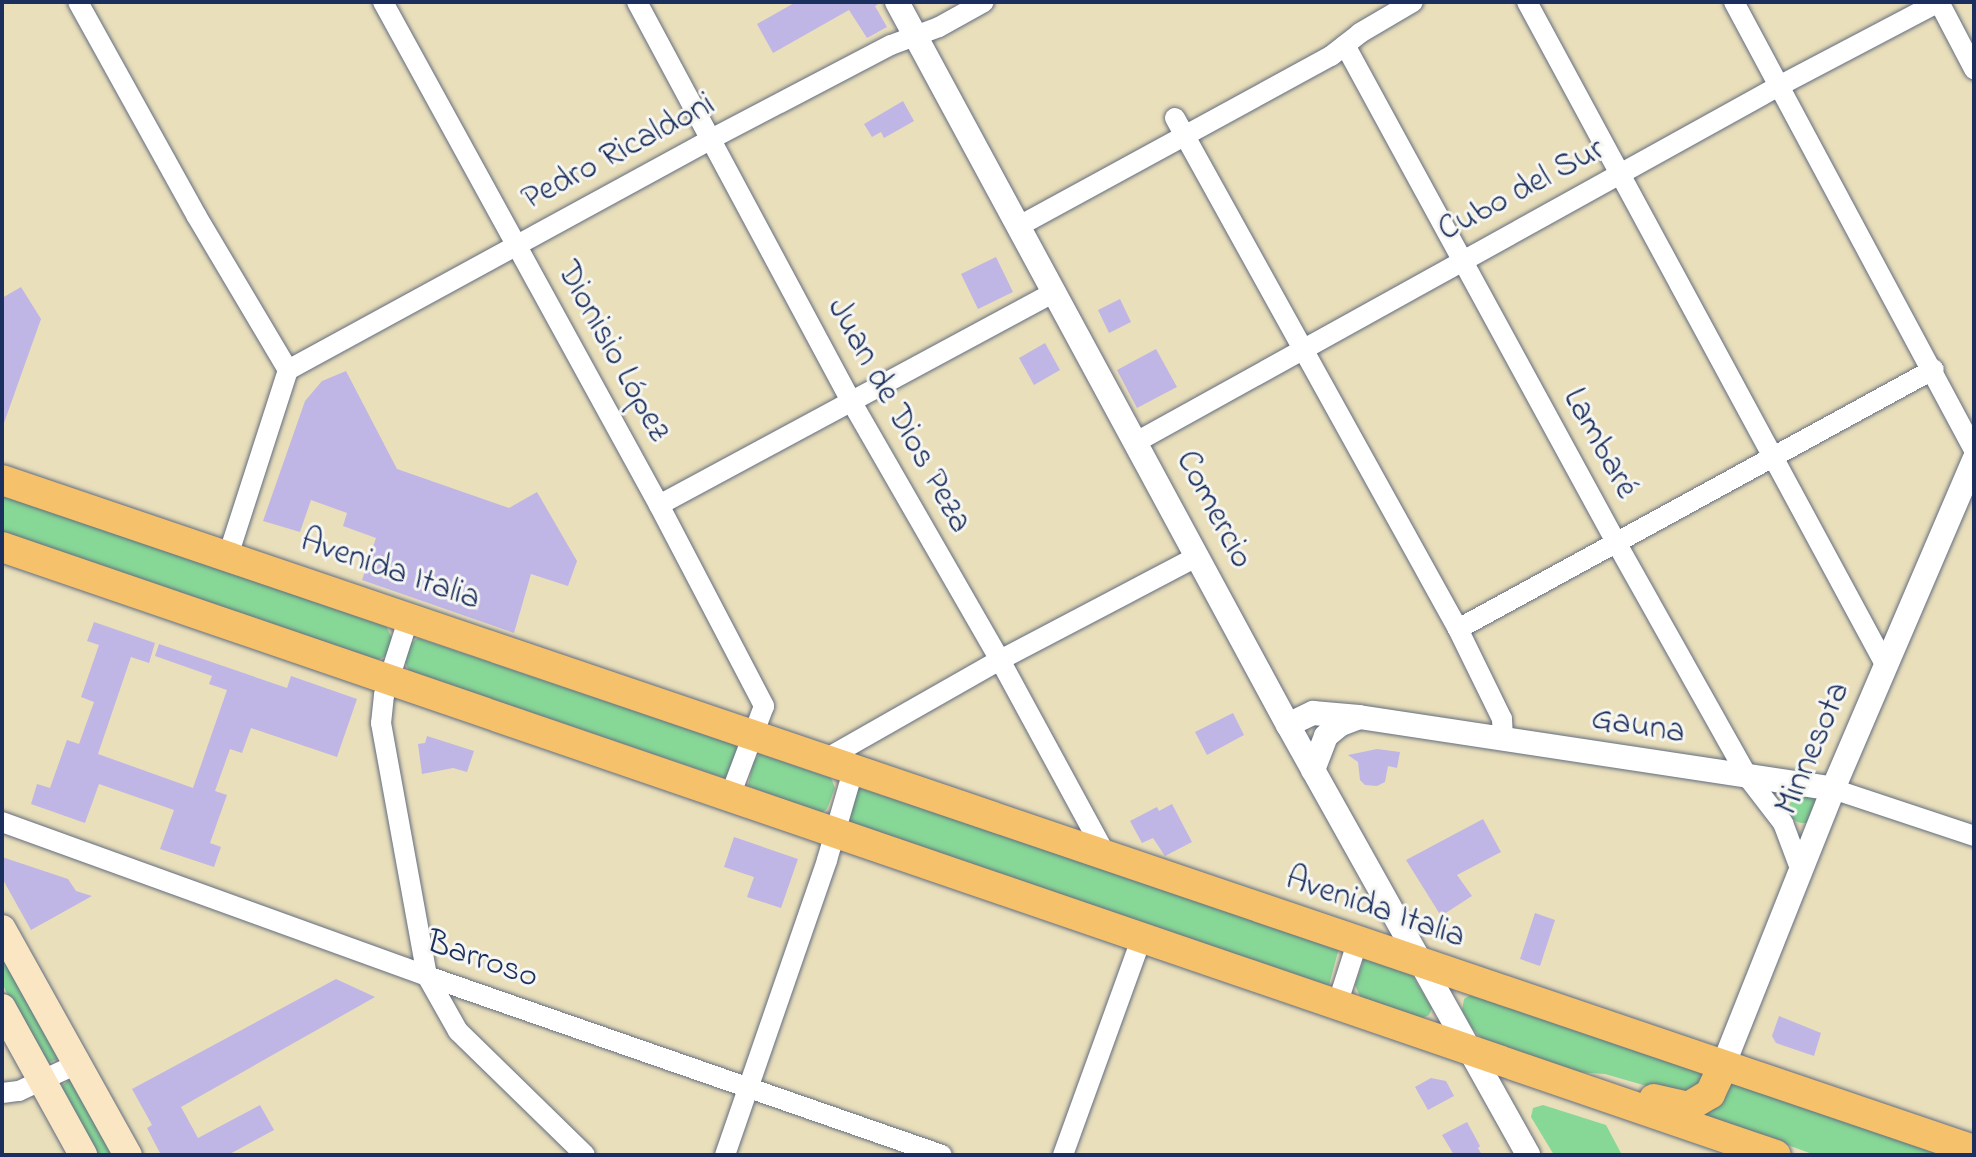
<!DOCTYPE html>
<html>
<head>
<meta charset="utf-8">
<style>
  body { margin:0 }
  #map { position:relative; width:1976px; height:1157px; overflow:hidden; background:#eadfbb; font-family:"Indie Flower",sans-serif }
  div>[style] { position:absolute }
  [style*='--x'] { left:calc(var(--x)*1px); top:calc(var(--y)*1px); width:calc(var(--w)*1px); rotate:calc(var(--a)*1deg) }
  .green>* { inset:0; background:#87d797 }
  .round { border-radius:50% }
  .building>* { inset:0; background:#bfb6e5 }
  .roads { filter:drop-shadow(0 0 2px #636d7f) drop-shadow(0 0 2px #636d7f) }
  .minor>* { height:20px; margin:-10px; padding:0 10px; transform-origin:10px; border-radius:10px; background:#fff }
  .tertiary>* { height:24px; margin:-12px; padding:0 12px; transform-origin:12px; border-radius:12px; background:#fff }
  .secondary>* { height:28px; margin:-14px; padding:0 14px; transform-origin:14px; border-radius:14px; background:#fbe6c4 }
  .primary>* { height:30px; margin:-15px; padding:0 15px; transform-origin:15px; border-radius:15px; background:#f5c16b }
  span { translate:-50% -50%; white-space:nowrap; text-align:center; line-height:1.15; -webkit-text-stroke:6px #f6f6f2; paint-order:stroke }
  .street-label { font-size:34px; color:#1b2f5e }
  .frame { position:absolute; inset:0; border:4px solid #1b2f5e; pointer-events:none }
</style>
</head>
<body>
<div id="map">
  <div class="green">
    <div style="clip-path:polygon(2px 495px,386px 626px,392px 638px,386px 656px,375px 661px,2px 532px)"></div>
    <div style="clip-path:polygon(418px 638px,735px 745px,738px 750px,727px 779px,409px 671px,405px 662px,410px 644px)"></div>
    <div style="clip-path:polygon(760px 754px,831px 778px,835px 788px,827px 809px,821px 813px,748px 786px,753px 762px)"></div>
    <div style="clip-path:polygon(860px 788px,1339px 948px,1329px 985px,1327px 988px,850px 822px,847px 818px,855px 791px)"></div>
    <div class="round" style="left:1789px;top:795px;width:28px;height:28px"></div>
    <div style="clip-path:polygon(2px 950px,60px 1055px,58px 1059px,46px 1063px,2px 984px)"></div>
    <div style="clip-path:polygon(1364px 959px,1412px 975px,1432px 1008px,1429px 1015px,1420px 1019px,1362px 1001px,1355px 985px)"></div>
    <div style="clip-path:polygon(1472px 994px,1700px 1072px,1704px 1076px,1699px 1092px,1671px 1093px,1605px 1074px,1576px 1072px,1483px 1040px,1472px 1028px,1462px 1010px,1464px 999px)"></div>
    <div style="clip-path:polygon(69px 1080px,73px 1081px,114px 1155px,97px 1155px,60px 1088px)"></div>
    <div style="clip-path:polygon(1731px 1083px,1950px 1155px,1815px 1155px,1692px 1110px)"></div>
    <div style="clip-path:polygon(1543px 1105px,1606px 1125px,1622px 1155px,1554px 1155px,1531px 1117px,1533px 1108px)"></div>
  </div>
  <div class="building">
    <div style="clip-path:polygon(796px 2px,882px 2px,875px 6px,887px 27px,867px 38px,849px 10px,773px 53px,757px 24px)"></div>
    <div style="clip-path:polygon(903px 101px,914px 121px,884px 138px,881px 132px,872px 137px,864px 124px)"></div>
    <div style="clip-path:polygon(996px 257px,1013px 292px,978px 309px,961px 274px)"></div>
    <div style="clip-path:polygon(21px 287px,41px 319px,4px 423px,2px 298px)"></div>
    <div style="clip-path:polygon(1120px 299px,1131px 322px,1109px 333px,1098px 310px)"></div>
    <div style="clip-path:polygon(1045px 343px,1060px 370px,1034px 385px,1019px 358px)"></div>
    <div style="clip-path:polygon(1156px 349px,1177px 387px,1137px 408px,1117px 370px)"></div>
    <div style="clip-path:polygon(346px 371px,397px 469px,509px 508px,537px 492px,577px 561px,568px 586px,531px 574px,514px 633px,362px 580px,376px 538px,343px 526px,347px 513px,311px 500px,300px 532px,263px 521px,305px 401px,322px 381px)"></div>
    <div style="clip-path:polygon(94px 622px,155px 643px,149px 663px,131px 657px,98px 754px,193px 788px,227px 690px,209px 684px,212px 676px,155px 656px,159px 644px,287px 688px,291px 676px,357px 699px,337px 757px,251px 728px,242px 753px,230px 749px,215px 791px,227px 795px,210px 843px,221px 847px,214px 867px,160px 849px,174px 810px,99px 784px,85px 823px,31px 804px,37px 784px,50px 788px,67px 740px,79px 744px,94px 702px,81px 697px,99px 645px,87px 641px)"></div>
    <div style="clip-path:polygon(1233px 713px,1244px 735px,1207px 755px,1195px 732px)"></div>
    <div style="clip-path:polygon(427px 736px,474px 751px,467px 772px,453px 768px,422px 774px,418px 744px,425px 743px)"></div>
    <div style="clip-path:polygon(1377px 749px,1400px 752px,1397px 768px,1388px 766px,1385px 782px,1377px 786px,1365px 785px,1360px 780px,1358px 762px,1348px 755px)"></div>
    <div style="clip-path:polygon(1172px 804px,1192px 842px,1165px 856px,1153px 838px,1142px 843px,1130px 821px,1157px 807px,1159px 811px)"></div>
    <div style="clip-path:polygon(1483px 819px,1501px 852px,1457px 875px,1472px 896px,1441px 916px,1406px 860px)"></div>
    <div style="clip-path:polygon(734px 837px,798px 859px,781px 908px,747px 897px,754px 877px,724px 867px)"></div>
    <div style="clip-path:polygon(2px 857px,68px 879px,76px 891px,92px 896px,31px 930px,2px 878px)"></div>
    <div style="clip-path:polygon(1535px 913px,1555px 920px,1540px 966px,1520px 959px)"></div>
    <div style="clip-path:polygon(336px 979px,375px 997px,181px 1107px,198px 1138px,260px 1105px,274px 1130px,228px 1155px,161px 1155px,147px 1128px,152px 1125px,132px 1089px)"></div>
    <div style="clip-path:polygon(1779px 1016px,1821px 1033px,1814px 1056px,1776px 1043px,1772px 1036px)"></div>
    <div style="clip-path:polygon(1431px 1078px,1446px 1081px,1454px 1096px,1428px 1110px,1415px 1087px)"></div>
    <div style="clip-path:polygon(1467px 1122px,1480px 1146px,1478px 1148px,1482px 1155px,1454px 1155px,1442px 1135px)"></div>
  </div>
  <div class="roads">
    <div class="minor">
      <div style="--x:78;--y:2;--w:244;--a:61"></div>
      <div style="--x:196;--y:215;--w:180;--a:59.3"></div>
      <div style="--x:288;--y:370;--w:195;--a:107.9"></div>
      <div style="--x:383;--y:2;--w:574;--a:61.25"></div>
      <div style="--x:659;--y:505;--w:227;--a:62.4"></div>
      <div style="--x:764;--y:706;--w:96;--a:110.7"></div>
      <div style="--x:637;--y:2;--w:453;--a:61.8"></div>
      <div style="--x:851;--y:401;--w:299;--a:60.1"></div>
      <div style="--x:1000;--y:660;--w:224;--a:61.5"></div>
      <div style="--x:1527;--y:2;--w:755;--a:61.6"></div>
      <div style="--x:1734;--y:2;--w:508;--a:61.82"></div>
      <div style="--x:1939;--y:2;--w:76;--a:62.4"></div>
      <div style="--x:1345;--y:45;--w:566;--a:61.4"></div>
      <div style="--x:1616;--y:542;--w:272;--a:60.7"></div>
      <div style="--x:1749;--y:779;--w:56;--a:52.3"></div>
      <div style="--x:1783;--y:823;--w:51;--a:69.4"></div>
      <div style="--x:1175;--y:118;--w:584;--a:61.02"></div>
      <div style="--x:1458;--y:629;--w:100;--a:63.9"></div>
      <div style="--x:1502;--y:719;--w:21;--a:87"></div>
      <div style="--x:1019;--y:226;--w:355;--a:-28.6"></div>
      <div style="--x:1331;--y:56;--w:37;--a:-38"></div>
      <div style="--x:1360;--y:33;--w:61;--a:-30.3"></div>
      <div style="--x:288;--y:370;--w:482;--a:-28.6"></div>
      <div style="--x:711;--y:139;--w:203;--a:-27.6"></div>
      <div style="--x:891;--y:45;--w:51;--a:-20.6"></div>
      <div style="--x:939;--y:27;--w:51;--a:-29.1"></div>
      <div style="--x:1138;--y:441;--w:733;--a:-28.98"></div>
      <div style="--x:1779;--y:86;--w:181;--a:-27.7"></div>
      <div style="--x:659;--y:505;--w:450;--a:-28.3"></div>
      <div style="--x:409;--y:617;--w:82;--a:107.8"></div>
      <div style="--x:384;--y:695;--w:28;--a:96"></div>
      <div style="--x:381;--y:723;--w:257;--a:79.7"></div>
      <div style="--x:427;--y:976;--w:63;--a:60.6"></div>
      <div style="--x:458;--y:1031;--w:177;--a:44.3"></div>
      <div style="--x:1458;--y:629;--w:542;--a:-28.64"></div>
      <div style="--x:822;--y:761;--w:205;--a:-29.6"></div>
      <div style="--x:1000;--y:660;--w:224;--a:-27.7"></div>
      <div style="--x:1833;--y:789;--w:149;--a:18.4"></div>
      <div style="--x:2;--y:822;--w:452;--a:19.9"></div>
      <div style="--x:427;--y:976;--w:545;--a:19.17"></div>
      <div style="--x:1337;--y:1005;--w:65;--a:-72.1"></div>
      <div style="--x:2;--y:1093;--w:17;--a:-7"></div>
      <div style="--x:19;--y:1091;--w:64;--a:-25"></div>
      <div style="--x:725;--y:1155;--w:312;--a:-70.9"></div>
      <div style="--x:827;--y:860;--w:93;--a:-73.7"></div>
      <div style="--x:1063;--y:1155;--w:230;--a:-70.1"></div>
    </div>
    <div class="tertiary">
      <div style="--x:897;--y:2;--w:822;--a:61.6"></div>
      <div style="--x:1288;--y:725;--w:492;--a:60.8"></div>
      <div style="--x:1288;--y:725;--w:28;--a:-26"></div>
      <div style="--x:1313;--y:713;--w:46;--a:5"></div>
      <div style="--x:1359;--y:717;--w:479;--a:8.6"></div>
      <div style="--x:1313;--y:770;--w:36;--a:-69"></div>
      <div style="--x:1326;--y:736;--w:19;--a:-39"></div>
      <div style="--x:1341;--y:724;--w:19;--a:-21"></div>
      <div style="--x:1723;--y:1066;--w:298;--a:-68.3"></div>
      <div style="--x:1833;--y:789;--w:358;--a:-66.8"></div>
    </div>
    <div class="secondary">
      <div style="--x:2;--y:929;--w:259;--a:60.9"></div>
      <div style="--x:2;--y:1008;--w:168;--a:61.1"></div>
    </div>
    <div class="primary">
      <div style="--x:2;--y:480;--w:2083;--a:18.77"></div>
      <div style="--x:2;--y:547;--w:1875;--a:18.92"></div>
      <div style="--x:1654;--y:1099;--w:35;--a:13"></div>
      <div style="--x:1688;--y:1107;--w:26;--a:-31"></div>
      <div style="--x:1710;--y:1094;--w:31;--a:-65"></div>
    </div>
  </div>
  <div class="street-label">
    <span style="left:619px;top:153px;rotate:-28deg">Pedro Ricaldoni</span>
    <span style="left:1522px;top:191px;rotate:-28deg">Cubo del Sur</span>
    <span style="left:612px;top:352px;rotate:61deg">Dionisio López</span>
    <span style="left:898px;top:416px;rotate:61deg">Juan de Dios Peza</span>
    <span style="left:1599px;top:444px;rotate:61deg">Lambaré</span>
    <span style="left:1213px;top:510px;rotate:62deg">Comercio</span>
    <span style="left:390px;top:571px;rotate:19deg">Avenida Italia</span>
    <span style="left:1638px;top:727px;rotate:9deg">Gauna</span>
    <span style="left:1814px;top:749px;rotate:-67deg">Minnesota</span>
    <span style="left:1375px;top:909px;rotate:19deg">Avenida Italia</span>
    <span style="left:482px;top:961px;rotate:19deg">Barroso</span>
  </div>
  <div class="frame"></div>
</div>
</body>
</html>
